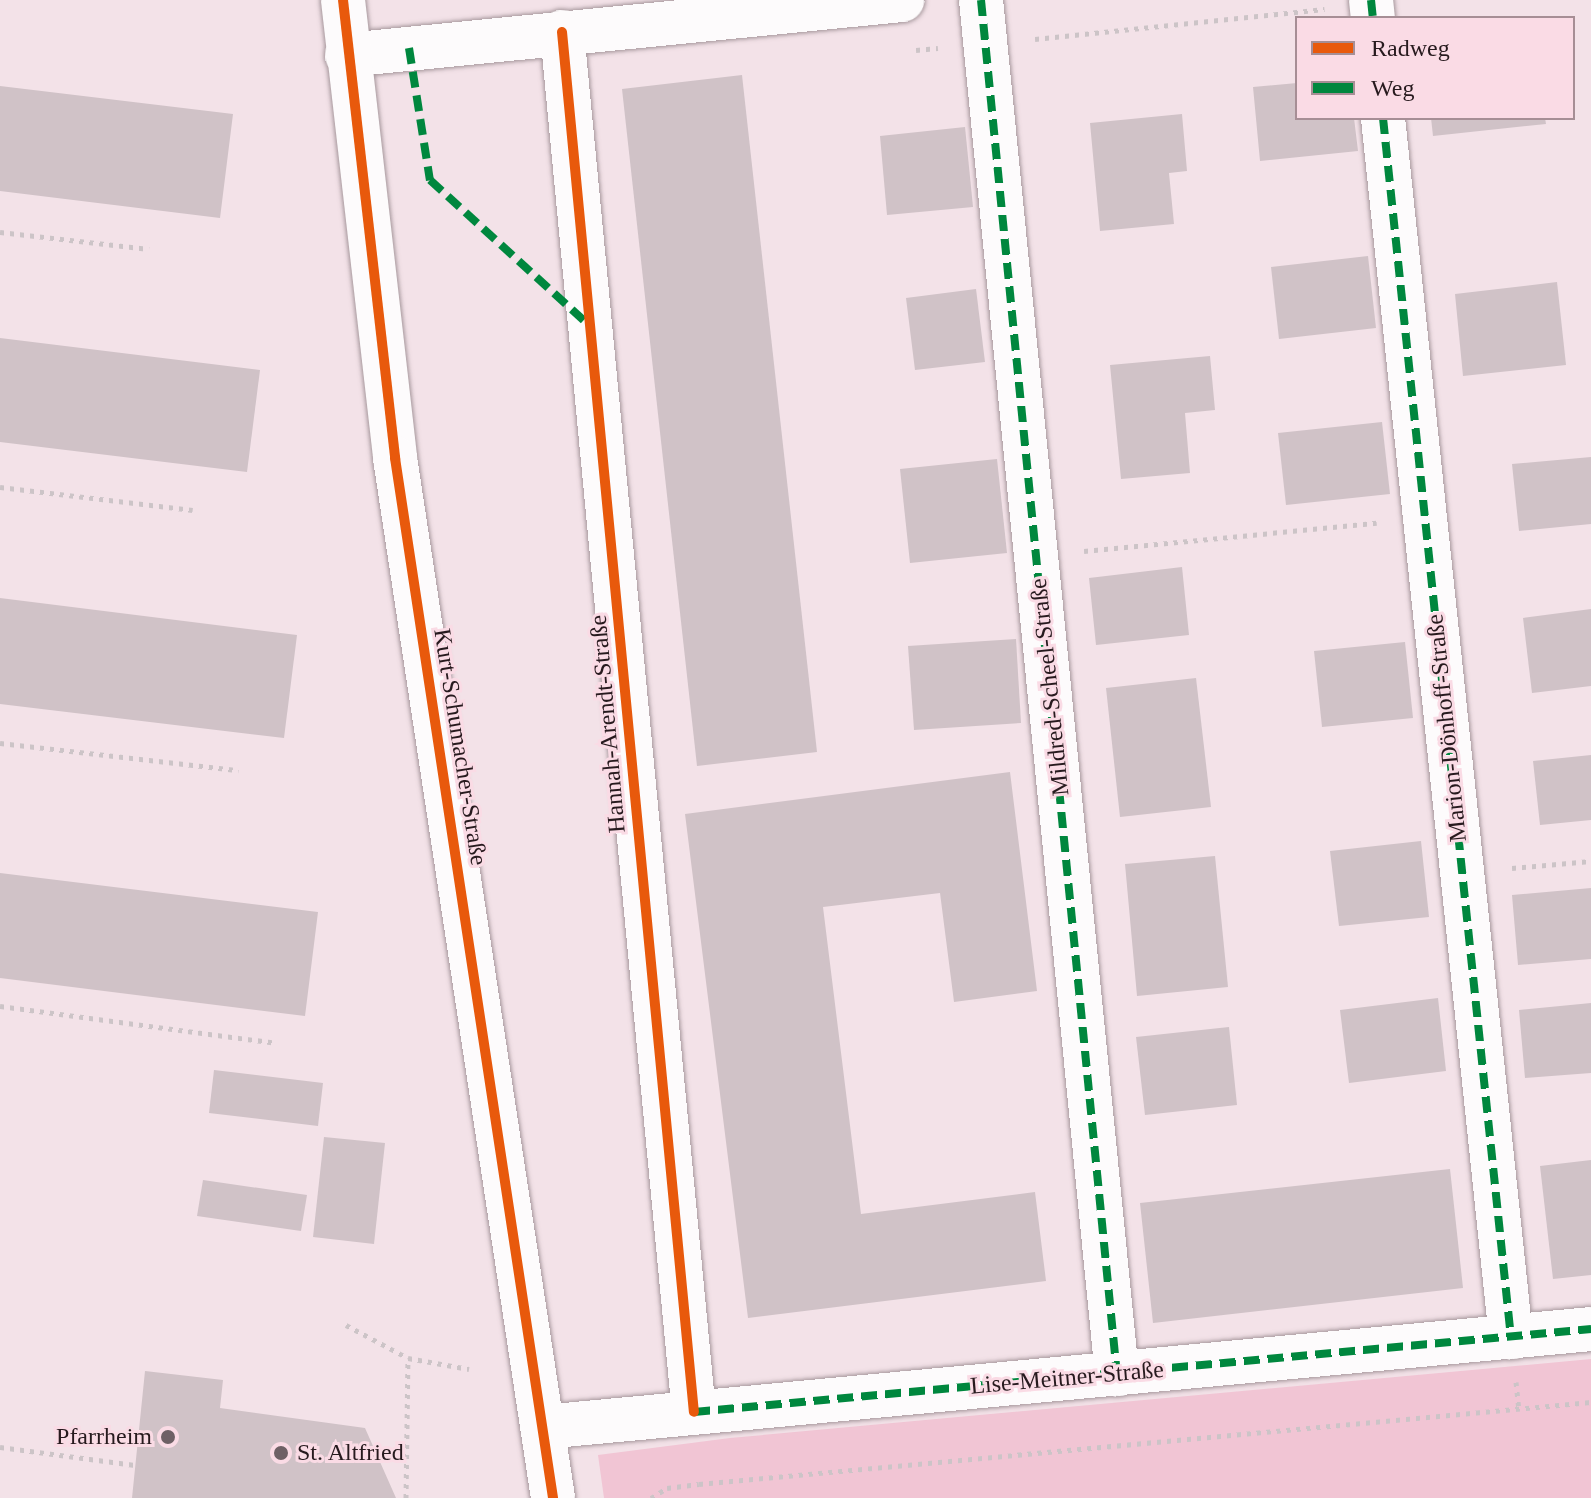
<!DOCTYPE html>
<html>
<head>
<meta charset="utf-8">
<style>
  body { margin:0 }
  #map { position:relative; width:1591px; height:1498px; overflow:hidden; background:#f3e2e8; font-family:"Times New Roman",serif }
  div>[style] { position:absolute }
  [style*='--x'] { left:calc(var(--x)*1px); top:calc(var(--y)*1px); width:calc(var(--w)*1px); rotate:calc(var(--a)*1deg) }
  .green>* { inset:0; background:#f1c5d4 }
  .building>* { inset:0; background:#d0c2c7 }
  .path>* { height:5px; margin-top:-2.5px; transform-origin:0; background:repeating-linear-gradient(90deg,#ccc4c7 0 4px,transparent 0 10px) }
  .roads { filter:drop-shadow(0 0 2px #a7989d) drop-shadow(0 0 2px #a7989d) }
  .minor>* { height:44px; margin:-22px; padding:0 22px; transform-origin:22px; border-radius:22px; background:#fdfbfc }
  .secondary>* { height:44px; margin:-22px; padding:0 22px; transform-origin:22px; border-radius:22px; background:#fdfbfc }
  .quiet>* { height:8px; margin-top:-4px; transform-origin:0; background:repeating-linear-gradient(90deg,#00873e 0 16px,transparent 0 24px) }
  .cycleway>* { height:10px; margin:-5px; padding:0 5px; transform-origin:5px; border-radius:5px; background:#e8590c }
  .dots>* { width:22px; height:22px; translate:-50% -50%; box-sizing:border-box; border:4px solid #fadbe5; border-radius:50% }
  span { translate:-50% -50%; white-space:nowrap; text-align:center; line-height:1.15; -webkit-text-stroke:6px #fadbe5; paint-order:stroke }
  .street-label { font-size:24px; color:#271a1e }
  .poi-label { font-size:24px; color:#271a1e }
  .right { translate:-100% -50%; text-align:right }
  .left { translate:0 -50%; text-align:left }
  .legend { position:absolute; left:1295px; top:16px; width:280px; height:104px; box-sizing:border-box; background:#fadbe5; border:2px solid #a68e95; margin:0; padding:10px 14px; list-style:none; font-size:24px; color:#271a1e }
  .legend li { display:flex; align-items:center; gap:16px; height:40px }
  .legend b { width:40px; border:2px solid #a68e95 }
</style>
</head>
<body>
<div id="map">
  <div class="green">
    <div style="clip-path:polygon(1591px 1359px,1591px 1498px,604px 1498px,598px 1455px,730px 1438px)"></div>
  </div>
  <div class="building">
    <div style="clip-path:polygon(742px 75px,817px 752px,697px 766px,622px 89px)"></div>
    <div style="clip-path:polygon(1297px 83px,1297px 118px,1354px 118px,1358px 151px,1260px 161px,1253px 87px)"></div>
    <div style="clip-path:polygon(0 86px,233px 114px,220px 218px,0 191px)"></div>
    <div style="clip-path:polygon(1182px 114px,1187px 171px,1169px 173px,1174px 224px,1100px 231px,1090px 123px)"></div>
    <div style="clip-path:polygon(1431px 118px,1545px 118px,1546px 124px,1433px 136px)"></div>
    <div style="clip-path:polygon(965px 127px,973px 207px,887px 215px,880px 136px)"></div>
    <div style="clip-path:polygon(1368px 256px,1376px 328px,1279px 339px,1271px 267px)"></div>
    <div style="clip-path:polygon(1557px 282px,1566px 365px,1463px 376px,1455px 294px)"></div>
    <div style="clip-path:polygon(976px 289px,985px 362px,915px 370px,906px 298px)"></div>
    <div style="clip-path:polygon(0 338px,260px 370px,247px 472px,0 442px)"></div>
    <div style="clip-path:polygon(1210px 356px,1215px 410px,1185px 413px,1190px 473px,1121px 479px,1110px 365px)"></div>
    <div style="clip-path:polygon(1382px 422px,1390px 494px,1286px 505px,1278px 433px)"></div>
    <div style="clip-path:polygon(1591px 457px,1591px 524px,1519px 531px,1512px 464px)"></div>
    <div style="clip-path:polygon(997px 459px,1007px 553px,910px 563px,900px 469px)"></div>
    <div style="clip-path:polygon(1182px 567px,1189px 635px,1096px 645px,1089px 578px)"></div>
    <div style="clip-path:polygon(0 598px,297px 635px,284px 738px,0 704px)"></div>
    <div style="clip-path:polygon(1591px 609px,1591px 686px,1532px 693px,1523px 618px)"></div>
    <div style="clip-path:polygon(1016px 639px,1021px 723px,914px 730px,908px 646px)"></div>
    <div style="clip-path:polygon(1405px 642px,1413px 718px,1322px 727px,1314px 651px)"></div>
    <div style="clip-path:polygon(1196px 678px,1211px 807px,1120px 817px,1106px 688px)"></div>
    <div style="clip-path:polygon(1591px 755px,1591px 820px,1540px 825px,1533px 761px)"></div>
    <div style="clip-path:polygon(1010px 772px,1037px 991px,954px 1002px,940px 893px,823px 907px,861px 1214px,1035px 1192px,1046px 1281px,748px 1318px,685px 814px)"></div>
    <div style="clip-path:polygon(1421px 841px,1429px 917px,1339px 926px,1330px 851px)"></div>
    <div style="clip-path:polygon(1215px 856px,1228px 987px,1137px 996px,1125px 864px)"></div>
    <div style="clip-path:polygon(0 873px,318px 912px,305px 1016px,0 978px)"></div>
    <div style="clip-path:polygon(1591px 888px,1591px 959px,1518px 965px,1512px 895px)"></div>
    <div style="clip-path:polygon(1438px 998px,1446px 1071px,1349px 1083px,1340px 1010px)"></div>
    <div style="clip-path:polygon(1591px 1003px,1591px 1073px,1525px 1078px,1519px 1010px)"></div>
    <div style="clip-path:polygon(1229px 1027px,1237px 1105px,1145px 1115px,1136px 1037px)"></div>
    <div style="clip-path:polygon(214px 1070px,323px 1083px,318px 1126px,209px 1113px)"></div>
    <div style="clip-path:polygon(324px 1137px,385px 1143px,374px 1244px,313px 1237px)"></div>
    <div style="clip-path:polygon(1591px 1160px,1591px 1275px,1553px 1279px,1540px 1166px)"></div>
    <div style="clip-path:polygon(1450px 1169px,1463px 1288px,1153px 1323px,1140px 1203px)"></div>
    <div style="clip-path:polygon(203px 1180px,307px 1195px,301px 1231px,197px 1216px)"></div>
    <div style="clip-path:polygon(145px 1371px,223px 1380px,220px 1408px,365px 1428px,396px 1498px,132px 1498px)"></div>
  </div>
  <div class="path">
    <div style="--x:1035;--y:39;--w:291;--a:-5.9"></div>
    <div style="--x:916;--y:50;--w:22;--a:-5"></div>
    <div style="--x:0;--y:232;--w:150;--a:6.5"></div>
    <div style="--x:0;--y:487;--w:194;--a:6.8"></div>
    <div style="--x:1084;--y:551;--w:294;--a:-5.5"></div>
    <div style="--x:0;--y:743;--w:240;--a:6.5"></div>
    <div style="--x:1512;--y:868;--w:79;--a:-5.1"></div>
    <div style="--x:0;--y:1006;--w:278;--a:7.6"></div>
    <div style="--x:346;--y:1325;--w:70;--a:28"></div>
    <div style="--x:408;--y:1358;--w:62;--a:10.2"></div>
    <div style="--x:1516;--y:1382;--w:27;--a:84"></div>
    <div style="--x:0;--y:1447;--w:136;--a:7.6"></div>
    <div style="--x:406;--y:1498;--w:140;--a:-89.2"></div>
    <div style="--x:651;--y:1498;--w:19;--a:-32"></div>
    <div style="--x:667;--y:1488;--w:32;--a:-7"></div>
    <div style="--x:699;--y:1484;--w:896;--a:-5.25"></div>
  </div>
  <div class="roads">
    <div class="minor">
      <div style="--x:981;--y:0;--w:1381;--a:84.35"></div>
      <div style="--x:1371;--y:0;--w:18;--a:84"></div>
      <div style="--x:562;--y:32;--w:1386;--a:84.54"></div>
      <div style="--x:347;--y:55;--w:558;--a:-5.66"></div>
      <div style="--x:1383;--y:118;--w:1226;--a:84.01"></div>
      <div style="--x:543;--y:1427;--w:1053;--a:-5.34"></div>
    </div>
    <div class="secondary">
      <div style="--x:343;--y:0;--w:461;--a:83.5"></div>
      <div style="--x:395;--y:458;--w:1052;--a:81.36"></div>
    </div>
  </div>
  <div class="quiet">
    <div style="--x:981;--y:0;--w:1381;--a:84.35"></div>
    <div style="--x:1371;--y:0;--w:18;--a:84"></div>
    <div style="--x:409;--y:48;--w:134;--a:81"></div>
    <div style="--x:430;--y:180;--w:218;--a:42.4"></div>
    <div style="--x:1383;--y:118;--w:1226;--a:84.01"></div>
    <div style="--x:693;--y:1406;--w:6;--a:81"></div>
    <div style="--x:694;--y:1412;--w:901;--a:-5.29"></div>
  </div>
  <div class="cycleway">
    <div style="--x:343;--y:0;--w:461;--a:83.5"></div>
    <div style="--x:395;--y:458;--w:1052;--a:81.36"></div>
    <div style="--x:562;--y:32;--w:1386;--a:84.54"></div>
  </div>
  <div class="dots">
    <div style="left:168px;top:1437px;background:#6e6065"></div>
    <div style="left:281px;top:1453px;background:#6e6065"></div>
  </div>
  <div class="street-label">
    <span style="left:1050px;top:687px;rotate:-96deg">Mildred-Scheel-Straße</span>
    <span style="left:608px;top:724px;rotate:-95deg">Hannah-Arendt-Straße</span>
    <span style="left:1447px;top:728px;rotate:-96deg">Marion-Dönhoff-Straße</span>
    <span style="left:460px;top:747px;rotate:81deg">Kurt-Schumacher-Straße</span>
    <span style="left:1067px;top:1378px;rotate:-5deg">Lise-Meitner-Straße</span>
  </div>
  <div class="poi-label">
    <span class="right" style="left:152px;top:1437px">Pfarrheim</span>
    <span class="left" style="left:297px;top:1453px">St. Altfried</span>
  </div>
  <ul class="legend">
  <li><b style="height:10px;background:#e8590c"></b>Radweg</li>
  <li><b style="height:10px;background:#00873e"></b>Weg</li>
  </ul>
</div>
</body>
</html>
